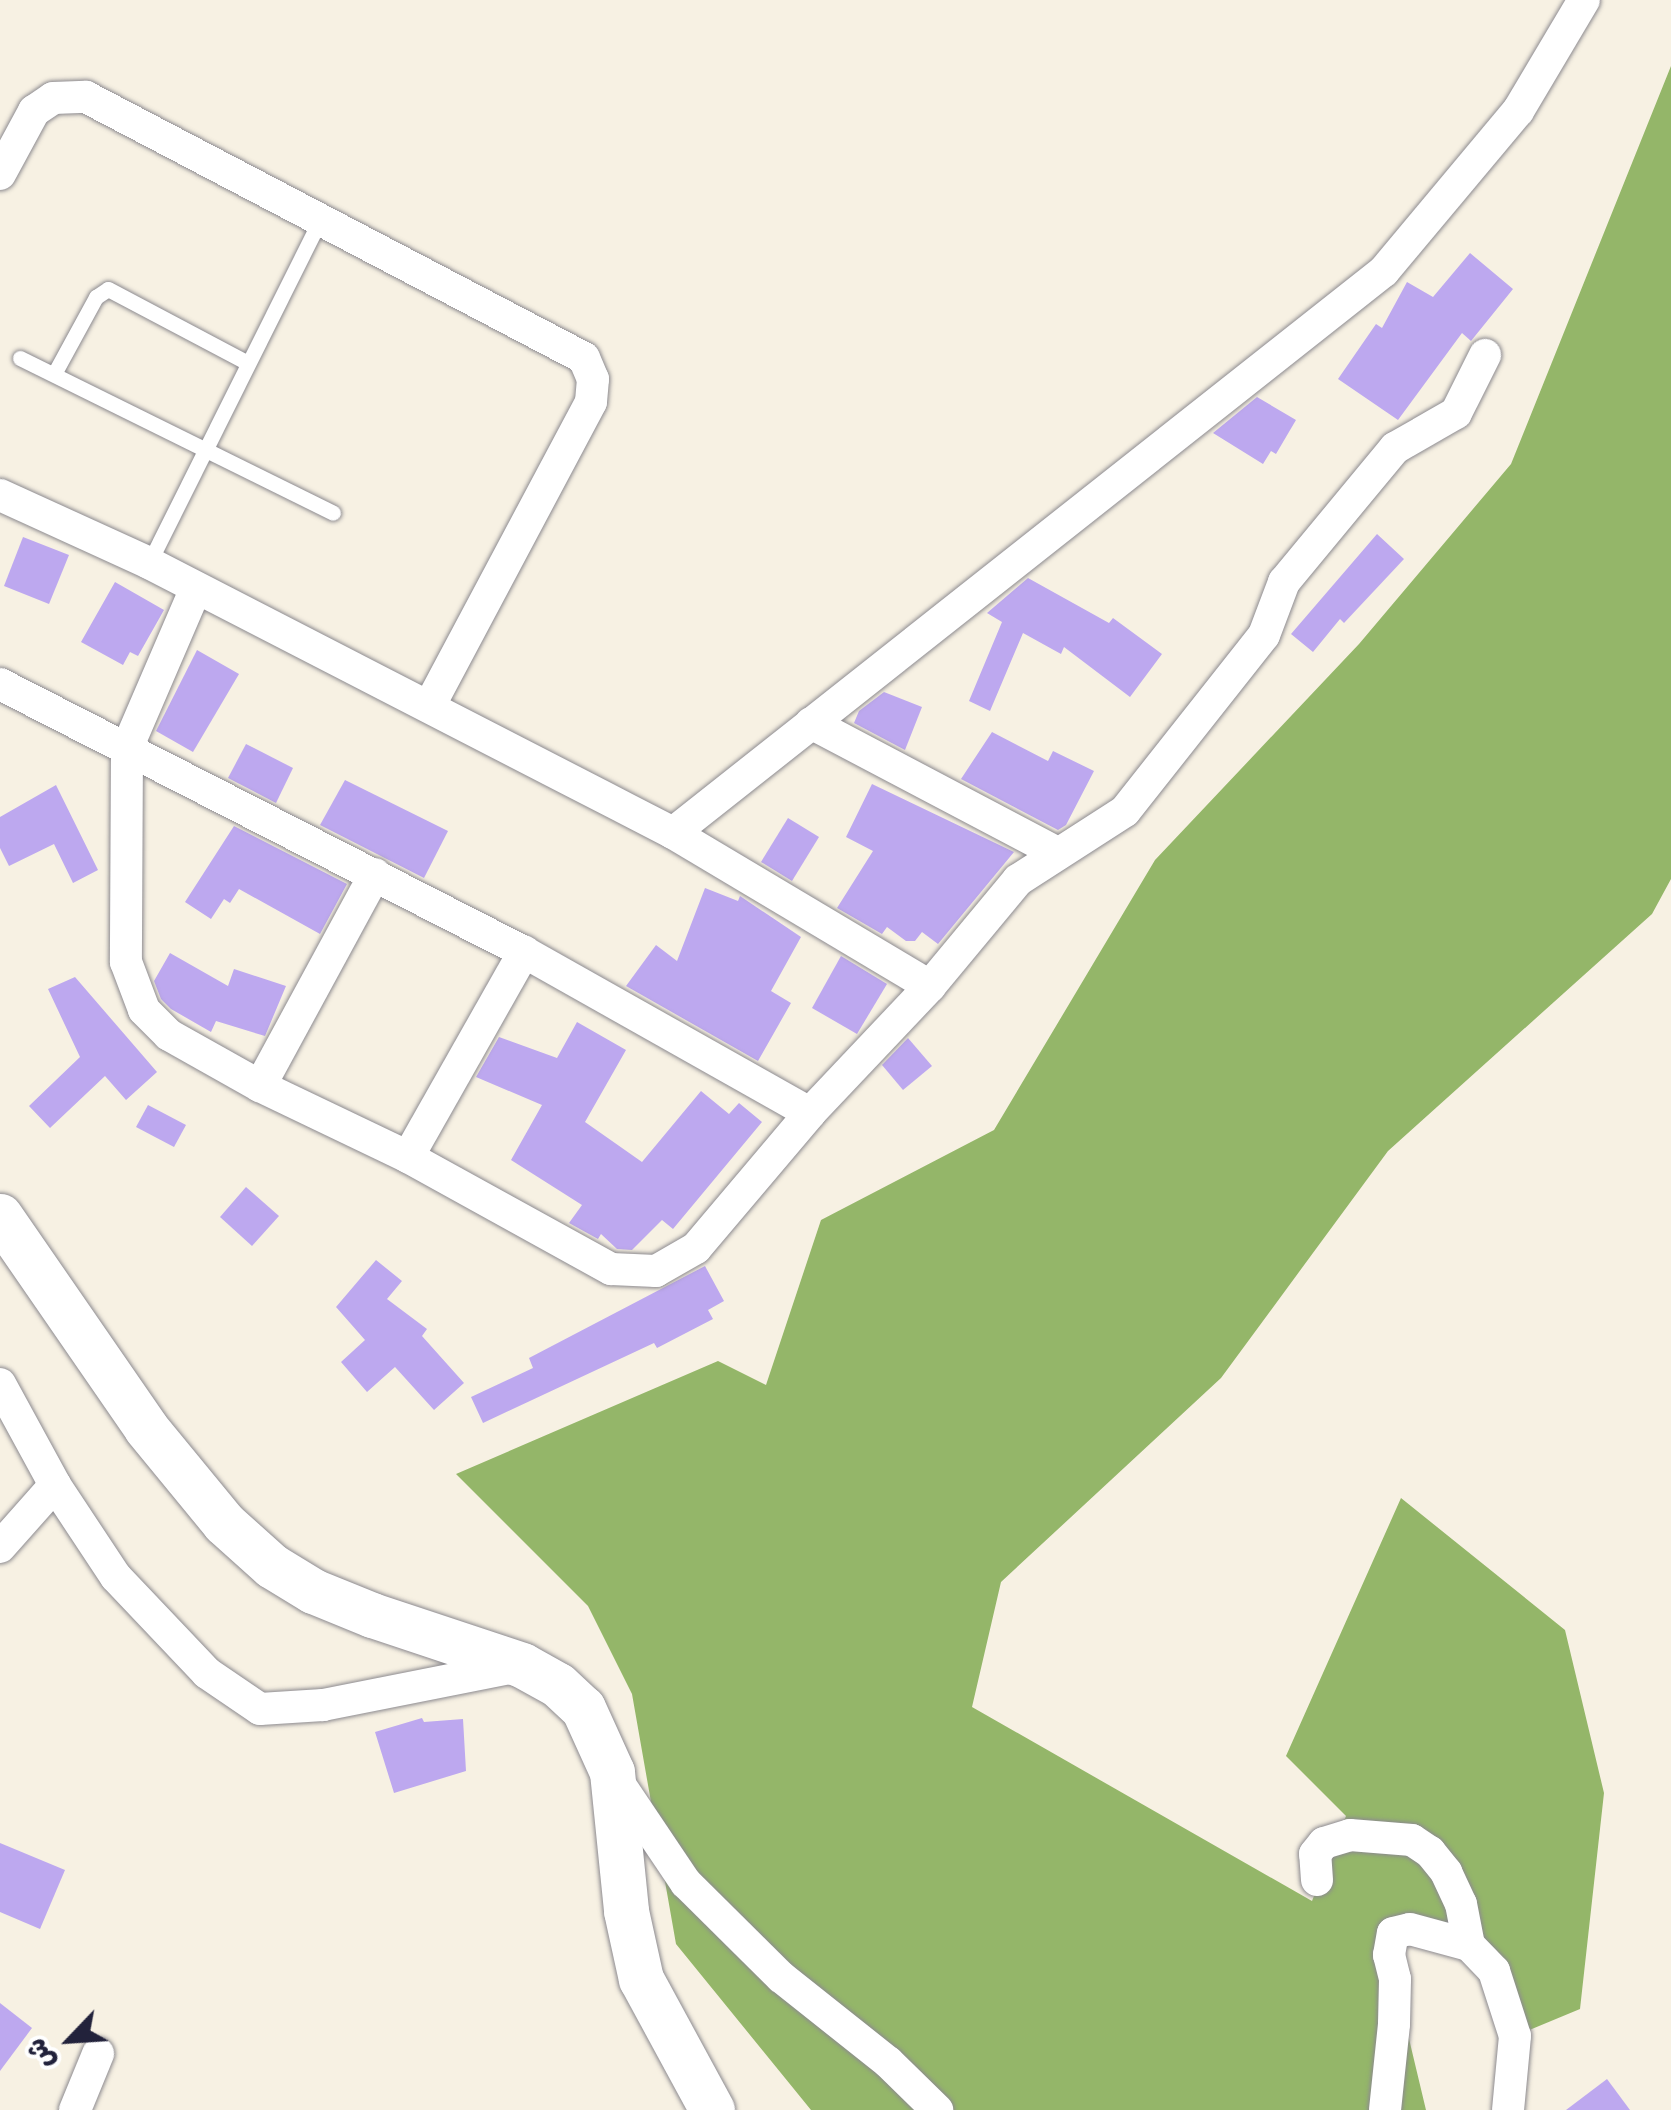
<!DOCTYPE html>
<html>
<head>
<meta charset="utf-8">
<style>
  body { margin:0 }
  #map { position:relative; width:1671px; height:2110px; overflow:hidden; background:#f7f1e3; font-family:"Indie Flower","Playpen Sans Arabic",sans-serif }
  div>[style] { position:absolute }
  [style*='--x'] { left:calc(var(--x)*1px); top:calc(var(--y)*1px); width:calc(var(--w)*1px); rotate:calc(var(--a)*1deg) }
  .forest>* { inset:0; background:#94b669 }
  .building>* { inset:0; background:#bda8ef }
  .roads { filter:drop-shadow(0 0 2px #8c8a8f) drop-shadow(0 0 2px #8c8a8f) }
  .service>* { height:15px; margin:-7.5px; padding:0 7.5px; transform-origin:7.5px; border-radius:7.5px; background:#fff }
  .minor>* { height:32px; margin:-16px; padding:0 16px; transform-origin:16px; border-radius:16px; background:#fff }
  .secondary>* { height:45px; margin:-22.5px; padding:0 22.5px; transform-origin:22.5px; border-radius:22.5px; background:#fff }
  span { translate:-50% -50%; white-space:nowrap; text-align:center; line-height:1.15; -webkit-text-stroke:8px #fff; paint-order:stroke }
  .north { position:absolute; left:20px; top:1990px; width:100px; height:100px; -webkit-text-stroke:8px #fff; paint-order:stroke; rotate:245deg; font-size:28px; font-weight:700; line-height:40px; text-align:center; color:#22223b }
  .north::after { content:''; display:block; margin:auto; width:35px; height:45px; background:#22223b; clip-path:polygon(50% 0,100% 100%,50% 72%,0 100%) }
</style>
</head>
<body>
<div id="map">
  <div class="forest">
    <div style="clip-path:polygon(1671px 66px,1671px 879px,1652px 914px,1388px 1151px,1221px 1378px,1001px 1582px,972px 1707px,1312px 1901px,1346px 1816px,1286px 1756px,1401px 1498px,1565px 1630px,1604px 1793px,1580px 2009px,1515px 2036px,1494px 1971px,1410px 1929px,1389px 1955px,1426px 2110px,811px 2110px,676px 1944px,632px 1694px,588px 1606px,456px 1474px,718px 1361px,766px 1385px,821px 1220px,994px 1130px,1155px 860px,1359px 644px,1511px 464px)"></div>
  </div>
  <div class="building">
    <div style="clip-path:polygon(1470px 253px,1513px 289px,1471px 341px,1462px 333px,1398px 420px,1338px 379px,1376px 324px,1382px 328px,1407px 282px,1433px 297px)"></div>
    <div style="clip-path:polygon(1257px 397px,1296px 420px,1276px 454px,1271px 451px,1263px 464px,1213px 433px)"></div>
    <div style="clip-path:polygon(1377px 534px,1404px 559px,1344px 623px,1340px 619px,1313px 652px,1291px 634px)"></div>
    <div style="clip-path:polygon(23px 537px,69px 555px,49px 604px,4px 586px)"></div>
    <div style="clip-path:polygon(1028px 578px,1109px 623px,1113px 618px,1162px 654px,1130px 697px,1064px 647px,1061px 654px,1023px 633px,990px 711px,969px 701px,1002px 622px,987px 613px)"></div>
    <div style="clip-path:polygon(115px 582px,164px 610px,138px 656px,130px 652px,123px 665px,81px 642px)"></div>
    <div style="clip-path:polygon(197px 650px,239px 674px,193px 752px,156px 731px)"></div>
    <div style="clip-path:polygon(884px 692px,922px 707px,905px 750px,854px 723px,859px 711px)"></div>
    <div style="clip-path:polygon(992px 732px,1048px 761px,1053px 751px,1094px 771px,1066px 825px,1058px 830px,961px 779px)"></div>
    <div style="clip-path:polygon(246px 744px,293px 768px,276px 803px,228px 778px)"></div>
    <div style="clip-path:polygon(345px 780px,448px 831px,424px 878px,320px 825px)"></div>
    <div style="clip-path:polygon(872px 784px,1014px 852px,938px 944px,922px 932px,915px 941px,906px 941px,887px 927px,882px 934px,837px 908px,873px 851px,846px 837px)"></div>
    <div style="clip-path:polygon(56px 785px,98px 870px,73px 883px,54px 844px,9px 866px,0 848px,0 817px)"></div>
    <div style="clip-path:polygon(788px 818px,819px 837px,792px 881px,761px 862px)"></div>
    <div style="clip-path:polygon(234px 826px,347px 884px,320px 934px,239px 889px,230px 903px,224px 899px,211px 919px,185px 902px)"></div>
    <div style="clip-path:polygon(705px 888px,738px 901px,740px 896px,801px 937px,771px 991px,791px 1003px,758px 1061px,626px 986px,656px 945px,677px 961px)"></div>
    <div style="clip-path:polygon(170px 953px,228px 986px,234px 969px,286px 986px,265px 1036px,216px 1021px,211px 1032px,171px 1009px,161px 999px,154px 981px)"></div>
    <div style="clip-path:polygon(841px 956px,887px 984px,857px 1034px,812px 1008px)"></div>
    <div style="clip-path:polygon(75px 977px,157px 1072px,126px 1100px,105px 1076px,50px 1128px,29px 1106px,80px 1057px,48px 989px)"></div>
    <div style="clip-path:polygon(577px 1022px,626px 1050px,585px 1122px,642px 1162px,701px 1091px,729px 1114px,739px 1103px,762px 1122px,673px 1229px,662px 1220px,632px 1250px,617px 1249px,601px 1234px,598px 1239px,569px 1223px,582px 1205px,511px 1160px,542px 1105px,476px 1077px,499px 1037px,557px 1058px)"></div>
    <div style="clip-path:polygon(908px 1038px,932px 1066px,903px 1090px,882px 1065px)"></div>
    <div style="clip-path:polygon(148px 1105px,186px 1125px,174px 1147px,136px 1127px)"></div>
    <div style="clip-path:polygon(246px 1187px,279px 1216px,252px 1246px,220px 1217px)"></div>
    <div style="clip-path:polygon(376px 1260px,402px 1281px,387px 1299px,427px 1329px,422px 1336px,464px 1383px,434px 1410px,395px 1367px,367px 1392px,341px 1362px,365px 1340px,336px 1307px)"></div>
    <div style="clip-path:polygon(705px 1266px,724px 1301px,708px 1310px,713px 1319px,657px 1348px,654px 1343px,483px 1423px,471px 1397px,533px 1368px,529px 1358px)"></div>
    <div style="clip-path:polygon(422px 1718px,424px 1722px,463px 1719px,466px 1771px,394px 1793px,375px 1732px)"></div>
    <div style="clip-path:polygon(0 1843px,65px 1870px,40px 1929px,0 1912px)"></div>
    <div style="clip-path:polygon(0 2003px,32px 2028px,0 2071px)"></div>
    <div style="clip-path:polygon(1607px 2079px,1630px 2110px,1566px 2110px)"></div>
  </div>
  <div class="roads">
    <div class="service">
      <div style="--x:20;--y:358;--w:349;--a:26.3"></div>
      <div style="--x:54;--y:374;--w:88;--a:-61.4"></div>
      <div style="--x:96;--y:297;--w:14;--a:-34"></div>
      <div style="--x:108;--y:289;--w:158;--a:27.9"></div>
      <div style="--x:149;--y:563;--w:385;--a:-63.5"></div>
    </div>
    <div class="minor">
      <div style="--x:0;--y:174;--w:72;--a:-61.6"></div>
      <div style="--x:34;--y:111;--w:23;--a:-34"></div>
      <div style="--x:53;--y:98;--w:33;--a:-2"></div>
      <div style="--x:86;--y:97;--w:562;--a:27.66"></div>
      <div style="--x:584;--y:358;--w:23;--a:67"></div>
      <div style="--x:593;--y:379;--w:23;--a:95"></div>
      <div style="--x:591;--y:402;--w:345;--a:118"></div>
      <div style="--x:0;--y:495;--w:164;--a:24.5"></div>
      <div style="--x:149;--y:563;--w:589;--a:27.26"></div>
      <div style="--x:673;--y:833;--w:299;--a:30.8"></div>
      <div style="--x:196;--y:588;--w:174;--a:113.3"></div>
      <div style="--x:127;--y:748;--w:214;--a:90.3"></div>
      <div style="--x:126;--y:962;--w:51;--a:69.4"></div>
      <div style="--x:144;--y:1010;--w:35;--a:45"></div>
      <div style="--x:169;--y:1035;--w:104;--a:29.3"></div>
      <div style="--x:260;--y:1086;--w:164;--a:25.6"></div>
      <div style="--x:408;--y:1157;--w:232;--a:28.9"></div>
      <div style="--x:611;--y:1269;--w:45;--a:2.5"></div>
      <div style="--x:656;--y:1271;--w:46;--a:-29.9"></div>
      <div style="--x:696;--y:1248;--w:177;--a:-49.8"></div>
      <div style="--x:810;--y:1113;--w:175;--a:-46.6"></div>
      <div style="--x:930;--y:986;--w:138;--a:-50.3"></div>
      <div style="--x:1018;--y:880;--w:127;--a:-32.8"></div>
      <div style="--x:1125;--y:811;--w:224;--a:-51.7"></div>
      <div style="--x:1264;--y:635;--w:57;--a:-69.3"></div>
      <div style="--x:1284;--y:582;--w:174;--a:-50.4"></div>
      <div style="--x:1395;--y:448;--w:70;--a:-29.8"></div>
      <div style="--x:1456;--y:413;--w:65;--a:-63.4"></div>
      <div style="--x:0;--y:684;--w:589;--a:27.09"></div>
      <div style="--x:524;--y:952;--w:328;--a:29.4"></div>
      <div style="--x:811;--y:723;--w:279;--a:27.8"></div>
      <div style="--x:673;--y:833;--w:906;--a:-38.32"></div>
      <div style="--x:1384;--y:271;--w:209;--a:-50.1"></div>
      <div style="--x:1518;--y:111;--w:129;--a:-59.3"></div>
      <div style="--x:260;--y:1086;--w:241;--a:-61.5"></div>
      <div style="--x:408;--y:1157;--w:236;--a:-60.5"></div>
      <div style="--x:0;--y:1384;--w:115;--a:61.4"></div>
      <div style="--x:55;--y:1485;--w:110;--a:56.5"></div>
      <div style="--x:116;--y:1577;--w:132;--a:46.5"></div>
      <div style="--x:207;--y:1673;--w:64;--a:34.2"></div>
      <div style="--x:260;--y:1709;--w:63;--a:-3.6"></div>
      <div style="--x:323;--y:1705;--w:201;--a:-11.2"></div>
      <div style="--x:0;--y:1547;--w:83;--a:-48.4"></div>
      <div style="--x:614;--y:1776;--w:129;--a:56.1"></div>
      <div style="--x:686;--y:1883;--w:134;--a:44.7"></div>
      <div style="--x:781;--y:1977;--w:137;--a:38.5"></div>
      <div style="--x:888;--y:2062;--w:69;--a:44.4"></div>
      <div style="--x:1317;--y:1880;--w:26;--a:-94"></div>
      <div style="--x:1315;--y:1854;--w:14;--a:-51"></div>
      <div style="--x:1324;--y:1843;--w:27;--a:-17"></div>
      <div style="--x:1350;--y:1835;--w:62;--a:4.6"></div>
      <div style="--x:1412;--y:1840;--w:22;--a:34"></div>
      <div style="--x:1430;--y:1852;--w:26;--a:51"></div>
      <div style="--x:1446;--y:1872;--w:35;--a:65"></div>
      <div style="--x:1461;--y:1904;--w:42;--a:79"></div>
      <div style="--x:75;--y:2110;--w:61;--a:-67.7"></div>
      <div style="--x:1385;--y:2110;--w:86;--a:-84"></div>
      <div style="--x:1394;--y:2024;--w:45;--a:-88.7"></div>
      <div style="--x:1395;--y:1979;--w:25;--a:-104"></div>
      <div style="--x:1389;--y:1955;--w:22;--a:-80"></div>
      <div style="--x:1393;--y:1933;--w:17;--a:-13"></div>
      <div style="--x:1410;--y:1929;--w:61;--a:15.2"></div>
      <div style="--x:1469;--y:1945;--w:36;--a:46"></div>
      <div style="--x:1494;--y:1971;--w:68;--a:72.1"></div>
      <div style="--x:1515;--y:2036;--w:74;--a:95.4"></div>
    </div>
    <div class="secondary">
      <div style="--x:0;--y:1216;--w:257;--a:55.4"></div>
      <div style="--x:146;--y:1428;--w:123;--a:50.6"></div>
      <div style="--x:224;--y:1523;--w:64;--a:41.9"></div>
      <div style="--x:272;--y:1566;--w:48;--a:31.4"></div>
      <div style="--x:313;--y:1591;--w:64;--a:22.1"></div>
      <div style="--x:372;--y:1615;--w:158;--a:18.4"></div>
      <div style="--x:522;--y:1665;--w:41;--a:29.1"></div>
      <div style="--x:558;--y:1685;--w:34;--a:43"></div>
      <div style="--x:583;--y:1708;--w:70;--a:65.6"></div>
      <div style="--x:612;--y:1772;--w:140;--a:84.2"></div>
      <div style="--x:626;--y:1911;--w:70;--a:77.6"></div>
      <div style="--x:641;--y:1979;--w:149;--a:61.5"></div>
    </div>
  </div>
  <div class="north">ش</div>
</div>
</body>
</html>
